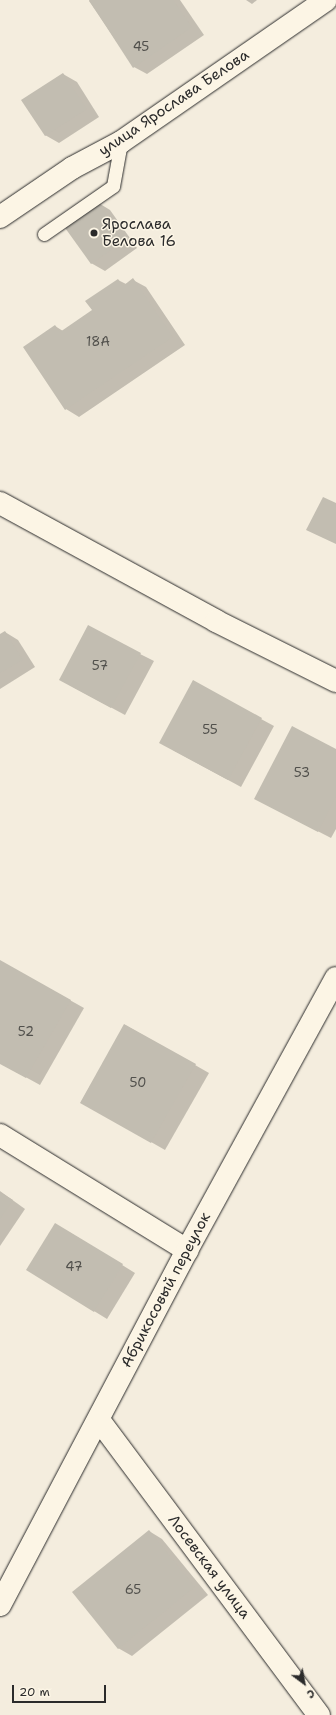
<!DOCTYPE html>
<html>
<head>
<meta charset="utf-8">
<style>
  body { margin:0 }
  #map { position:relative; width:336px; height:1715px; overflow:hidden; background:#f4edde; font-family:"Shantell Sans",sans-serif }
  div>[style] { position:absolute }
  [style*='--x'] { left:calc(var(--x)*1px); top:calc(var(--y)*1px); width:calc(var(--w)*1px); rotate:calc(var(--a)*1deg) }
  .shadow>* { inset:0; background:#0003 }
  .building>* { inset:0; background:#c2bdb1 }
  .roads { filter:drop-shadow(0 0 1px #2b2b2b) drop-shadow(0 0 1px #2b2b2b) }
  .service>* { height:13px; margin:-6.5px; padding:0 6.5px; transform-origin:6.5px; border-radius:6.5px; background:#fcf5e5 }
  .minor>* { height:22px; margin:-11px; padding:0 11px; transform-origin:11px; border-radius:11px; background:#fcf5e5 }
  .dots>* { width:11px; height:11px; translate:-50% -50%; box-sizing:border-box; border:2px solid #fcf5e5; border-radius:50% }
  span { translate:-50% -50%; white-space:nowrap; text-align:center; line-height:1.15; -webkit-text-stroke:3px #fcf5e5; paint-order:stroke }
  .number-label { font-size:13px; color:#51504c }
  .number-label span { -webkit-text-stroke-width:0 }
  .street-label { font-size:15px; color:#2b2b2b }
  .poi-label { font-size:15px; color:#2b2b2b }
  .left { translate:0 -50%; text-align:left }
  .north { position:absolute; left:284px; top:1663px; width:40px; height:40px; -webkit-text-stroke:3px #fcf5e5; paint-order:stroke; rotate:148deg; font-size:11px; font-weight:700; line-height:16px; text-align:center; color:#2b2b2b }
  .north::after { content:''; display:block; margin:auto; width:14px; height:18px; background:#2b2b2b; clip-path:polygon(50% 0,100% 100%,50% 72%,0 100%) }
  .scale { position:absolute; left:12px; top:1685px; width:94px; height:18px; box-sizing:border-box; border:2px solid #2b2b2b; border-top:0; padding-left:5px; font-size:12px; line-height:14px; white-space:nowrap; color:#2b2b2b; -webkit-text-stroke:3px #fcf5e5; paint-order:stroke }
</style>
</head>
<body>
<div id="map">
  <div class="shadow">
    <div style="clip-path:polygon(90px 0,180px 0,204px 35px,147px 74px,134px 67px,89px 1px)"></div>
    <div style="clip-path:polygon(246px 0,257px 0,252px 4px)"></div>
    <div style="clip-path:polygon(63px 74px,77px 82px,99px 117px,59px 143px,45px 135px)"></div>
    <div style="clip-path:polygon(97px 202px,110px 210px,137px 248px,105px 271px,91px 263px)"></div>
    <div style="clip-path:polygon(118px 280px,126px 284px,133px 280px,146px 287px,185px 345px,79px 417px,66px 409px,55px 326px,63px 331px,93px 311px)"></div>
    <div style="clip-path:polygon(5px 632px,18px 640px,35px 667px,0 689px,0 635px)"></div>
    <div style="clip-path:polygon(140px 654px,154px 661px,125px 715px,73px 687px)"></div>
    <div style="clip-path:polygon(261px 719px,274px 726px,241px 787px,173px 750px)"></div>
    <div style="clip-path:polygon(336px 750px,336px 829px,331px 838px,269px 806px)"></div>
    <div style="clip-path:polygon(0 961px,84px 1008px,40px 1085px,0 1063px)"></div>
    <div style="clip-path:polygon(125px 1025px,209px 1073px,165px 1150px,81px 1102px)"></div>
    <div style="clip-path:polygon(0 1191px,25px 1209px,0 1246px)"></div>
    <div style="clip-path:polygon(69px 1232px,135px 1273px,107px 1319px,94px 1311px)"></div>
    <div style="clip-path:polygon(149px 1531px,162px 1539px,208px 1595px,132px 1656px,118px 1648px)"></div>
  </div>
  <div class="building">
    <div style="clip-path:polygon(89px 0,173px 0,192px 27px,133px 68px)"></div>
    <div style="clip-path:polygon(63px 73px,87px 109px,45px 136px,21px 100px)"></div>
    <div style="clip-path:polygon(97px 201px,124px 241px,91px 264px,63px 225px)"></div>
    <div style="clip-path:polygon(133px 278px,173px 337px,65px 410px,23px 347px,55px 325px,60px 332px,92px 310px,85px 301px,118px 279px,123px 286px)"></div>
    <div style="clip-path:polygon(323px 497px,336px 503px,336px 544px,306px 530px)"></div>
    <div style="clip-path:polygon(88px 625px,141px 653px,111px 708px,59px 680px)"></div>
    <div style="clip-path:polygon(5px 631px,23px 660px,0 673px,0 634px)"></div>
    <div style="clip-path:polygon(193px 680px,262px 718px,228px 780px,159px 743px)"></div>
    <div style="clip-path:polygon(292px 726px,336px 749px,336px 796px,318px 832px,254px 799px)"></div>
    <div style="clip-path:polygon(0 960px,71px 1000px,26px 1078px,0 1064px)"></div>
    <div style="clip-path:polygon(124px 1024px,196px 1064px,151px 1143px,80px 1103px)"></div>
    <div style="clip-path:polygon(0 1192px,13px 1200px,0 1219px)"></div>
    <div style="clip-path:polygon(55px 1223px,123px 1264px,94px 1312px,26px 1270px)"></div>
    <div style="clip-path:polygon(149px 1530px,195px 1587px,118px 1649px,72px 1592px)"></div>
  </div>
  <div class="roads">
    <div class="service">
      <div style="--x:44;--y:234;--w:84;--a:-34.8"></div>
      <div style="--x:113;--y:186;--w:45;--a:-79.7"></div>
    </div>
    <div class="minor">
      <div style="--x:0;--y:217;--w:87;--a:-34.2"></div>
      <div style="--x:72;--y:168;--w:55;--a:-28"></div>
      <div style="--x:121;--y:142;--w:249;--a:-34.7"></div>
      <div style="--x:0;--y:503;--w:246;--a:28.6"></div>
      <div style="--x:216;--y:621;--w:134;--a:26.6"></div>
      <div style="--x:0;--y:1135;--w:220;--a:31.6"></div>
      <div style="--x:99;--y:1420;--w:368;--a:53.3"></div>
      <div style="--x:0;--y:1605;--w:401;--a:-62.2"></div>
      <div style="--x:187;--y:1250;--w:310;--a:-61.3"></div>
    </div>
  </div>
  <div class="dots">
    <div style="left:94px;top:233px;background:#2b2b2b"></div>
  </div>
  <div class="number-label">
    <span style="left:141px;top:47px">45</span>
    <span style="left:98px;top:342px">18А</span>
    <span style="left:100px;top:666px">57</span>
    <span style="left:210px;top:730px">55</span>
    <span style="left:302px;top:773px">53</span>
    <span style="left:26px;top:1032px">52</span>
    <span style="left:138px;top:1083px">50</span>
    <span style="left:74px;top:1267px">47</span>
    <span style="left:133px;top:1590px">65</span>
  </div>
  <div class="street-label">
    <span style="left:174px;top:103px;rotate:-34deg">улица Ярослава Белова</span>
    <span style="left:166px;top:1290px;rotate:-62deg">Абрикосовый переулок</span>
    <span style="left:209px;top:1567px;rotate:53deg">Лосевская улица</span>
  </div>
  <div class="poi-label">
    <span class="left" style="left:102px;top:233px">Ярослава<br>Белова 16</span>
  </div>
  <div class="north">С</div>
  <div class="scale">20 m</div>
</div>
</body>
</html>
